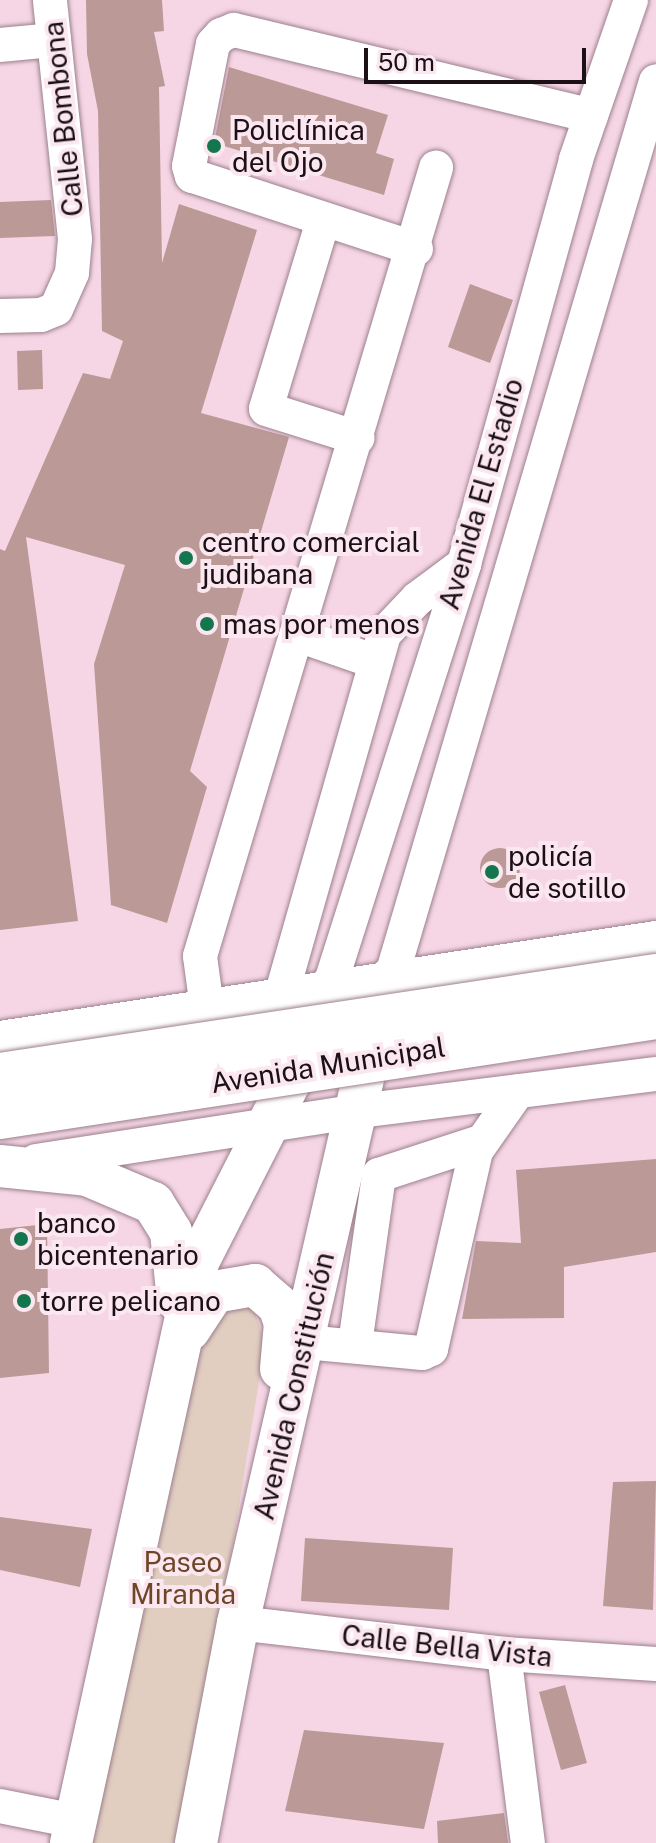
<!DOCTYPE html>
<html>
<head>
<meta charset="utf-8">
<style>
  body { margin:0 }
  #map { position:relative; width:656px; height:1843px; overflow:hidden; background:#f6d6e5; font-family:"Public Sans",sans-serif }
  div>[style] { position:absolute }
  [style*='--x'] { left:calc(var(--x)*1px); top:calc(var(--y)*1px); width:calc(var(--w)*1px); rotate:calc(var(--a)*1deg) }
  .green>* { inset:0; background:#e1cec0 }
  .building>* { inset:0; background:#bb9997 }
  .round { border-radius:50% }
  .roads { filter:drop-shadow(0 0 2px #9c808d) drop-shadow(0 0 2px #9c808d) }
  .minor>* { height:34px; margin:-17px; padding:0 17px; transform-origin:17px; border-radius:17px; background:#fff }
  .major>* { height:42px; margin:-21px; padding:0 21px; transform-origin:21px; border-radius:21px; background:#fff }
  .bridges { filter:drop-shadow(0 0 2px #9c808d) drop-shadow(0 0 2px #9c808d) }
  .highway-bridge>* { height:44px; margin:-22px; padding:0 22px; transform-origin:22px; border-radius:22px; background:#fff }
  .dots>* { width:22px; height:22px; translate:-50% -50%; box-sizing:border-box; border:4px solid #fbe7f0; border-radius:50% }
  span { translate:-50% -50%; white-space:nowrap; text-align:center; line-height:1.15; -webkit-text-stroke:8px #fbe7f0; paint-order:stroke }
  .street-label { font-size:28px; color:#1a1015 }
  .poi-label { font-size:28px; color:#1a1015 }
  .left { translate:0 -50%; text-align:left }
  .park-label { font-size:28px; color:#6e4627 }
  .scale { position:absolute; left:364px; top:48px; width:222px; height:36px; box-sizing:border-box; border:4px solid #1a1015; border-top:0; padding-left:10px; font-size:24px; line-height:28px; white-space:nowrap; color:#1a1015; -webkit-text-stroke:6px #fbe7f0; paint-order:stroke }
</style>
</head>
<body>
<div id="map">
  <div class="green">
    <div style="clip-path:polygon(226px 1299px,253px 1306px,265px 1344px,228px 1574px,174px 1843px,85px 1843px,201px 1319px)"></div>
  </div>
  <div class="building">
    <div style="clip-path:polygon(86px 0,162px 0,164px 31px,154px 32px,165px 86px,159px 87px,162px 263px,179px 204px,257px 230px,201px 413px,289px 437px,190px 771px,207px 787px,167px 923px,111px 905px,94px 664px,125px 565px,26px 537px,78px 921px,0 930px,0 549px,5px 551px,83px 373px,110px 379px,123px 341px,102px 331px,98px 111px,87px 54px)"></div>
    <div style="clip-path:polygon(229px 67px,388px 115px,376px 153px,394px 159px,384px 195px,214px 143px)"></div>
    <div style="clip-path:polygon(51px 200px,55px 236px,0 238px,0 202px)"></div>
    <div style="clip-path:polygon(470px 284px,513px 300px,490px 363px,448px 347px)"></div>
    <div style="clip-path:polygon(42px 350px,43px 389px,18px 390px,17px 351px)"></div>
    <div class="round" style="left:480px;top:848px;width:40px;height:40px"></div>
    <div style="clip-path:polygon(656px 1159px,656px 1252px,564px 1267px,564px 1318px,462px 1319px,476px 1241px,521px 1243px,516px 1170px)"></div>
    <div style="clip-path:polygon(47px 1224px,49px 1373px,0 1378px,0 1229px)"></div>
    <div style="clip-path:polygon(656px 1481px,653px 1610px,603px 1606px,613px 1482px)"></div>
    <div style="clip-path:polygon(0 1517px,92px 1529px,80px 1587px,0 1570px)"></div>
    <div style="clip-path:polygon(305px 1538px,453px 1548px,449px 1610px,301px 1601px)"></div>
    <div style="clip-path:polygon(565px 1685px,587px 1763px,561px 1770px,539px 1692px)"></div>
    <div style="clip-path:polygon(304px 1730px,444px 1743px,424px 1829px,285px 1811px)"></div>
    <div style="clip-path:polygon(504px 1813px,508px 1843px,438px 1843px,437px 1821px)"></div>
  </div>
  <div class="roads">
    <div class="minor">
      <div style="--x:0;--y:45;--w:54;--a:-5.3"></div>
      <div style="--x:323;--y:221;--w:196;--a:106.9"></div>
      <div style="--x:266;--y:409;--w:96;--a:17.5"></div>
      <div style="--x:416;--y:249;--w:236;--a:-161.9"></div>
      <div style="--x:192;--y:176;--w:10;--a:-107"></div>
      <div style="--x:189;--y:166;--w:124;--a:-78.9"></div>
      <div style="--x:213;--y:44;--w:12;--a:-48"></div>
      <div style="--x:221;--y:35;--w:14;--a:-21"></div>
      <div style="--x:234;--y:30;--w:367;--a:13.5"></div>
      <div style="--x:0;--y:316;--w:41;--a:-1.4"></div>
      <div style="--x:41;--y:315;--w:16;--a:-22"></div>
      <div style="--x:56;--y:309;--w:39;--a:-66"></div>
      <div style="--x:72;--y:273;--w:34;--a:-85"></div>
      <div style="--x:75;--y:239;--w:240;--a:-96"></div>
      <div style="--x:298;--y:635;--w:79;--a:19.1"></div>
      <div style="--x:391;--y:978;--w:935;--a:-73.54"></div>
      <div style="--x:329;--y:988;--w:445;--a:-72.3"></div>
      <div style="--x:464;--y:564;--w:420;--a:-74.5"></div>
      <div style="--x:576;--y:159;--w:168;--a:-70.9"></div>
      <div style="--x:281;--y:996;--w:376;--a:-74.1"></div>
      <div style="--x:384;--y:634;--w:48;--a:-46.7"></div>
      <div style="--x:417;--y:599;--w:59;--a:-36.7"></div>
      <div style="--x:207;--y:1008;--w:52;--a:-97.7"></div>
      <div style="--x:200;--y:956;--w:823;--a:-73.33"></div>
      <div style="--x:0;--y:1038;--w:664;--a:-8.67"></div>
      <div style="--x:36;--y:1161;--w:327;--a:-8.8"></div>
      <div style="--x:359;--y:1111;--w:299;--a:-7.1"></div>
      <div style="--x:305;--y:1342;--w:118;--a:5.4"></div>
      <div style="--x:422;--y:1353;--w:10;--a:-24"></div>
      <div style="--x:431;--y:1349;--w:203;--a:-77.2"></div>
      <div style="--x:476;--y:1151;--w:73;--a:-55"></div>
      <div style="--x:355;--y:1344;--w:171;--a:-81.9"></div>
      <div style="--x:379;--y:1175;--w:106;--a:-18.1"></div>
      <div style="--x:238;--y:1623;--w:268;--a:6.6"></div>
      <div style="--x:504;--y:1654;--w:152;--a:3.8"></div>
      <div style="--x:504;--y:1654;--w:191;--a:82.8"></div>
      <div style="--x:0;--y:1806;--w:76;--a:11.3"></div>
    </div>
    <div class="major">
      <div style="--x:0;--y:1166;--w:87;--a:5.9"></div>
      <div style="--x:87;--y:1175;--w:72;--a:23"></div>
      <div style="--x:153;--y:1203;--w:34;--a:58"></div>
      <div style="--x:171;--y:1232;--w:69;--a:84.2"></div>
      <div style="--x:189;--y:1330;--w:45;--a:-56.7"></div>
      <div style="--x:214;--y:1292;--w:42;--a:-9.7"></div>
      <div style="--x:255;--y:1285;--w:32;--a:41"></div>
      <div style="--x:279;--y:1306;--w:18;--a:71"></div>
      <div style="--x:285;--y:1323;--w:46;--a:95"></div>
      <div style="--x:71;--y:1843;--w:595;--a:-77.67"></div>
      <div style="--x:198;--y:1262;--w:245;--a:-63"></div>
      <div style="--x:309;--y:1044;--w:59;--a:-70.3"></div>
      <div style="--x:196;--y:1843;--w:224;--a:-79.2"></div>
      <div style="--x:238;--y:1623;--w:607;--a:-77.06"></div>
      <div style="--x:374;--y:1031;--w:56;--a:-72.2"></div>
    </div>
  </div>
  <div class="bridges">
    <div class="highway-bridge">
      <div style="--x:0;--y:1075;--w:663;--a:-8.58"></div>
      <div style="--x:0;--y:1117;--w:664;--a:-8.67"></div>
    </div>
  </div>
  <div class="dots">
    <div style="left:214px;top:146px;background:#14764e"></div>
    <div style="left:186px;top:558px;background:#14764e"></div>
    <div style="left:207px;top:624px;background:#14764e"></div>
    <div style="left:492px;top:872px;background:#14764e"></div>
    <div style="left:21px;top:1239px;background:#14764e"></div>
    <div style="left:24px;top:1301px;background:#14764e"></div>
  </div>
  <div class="street-label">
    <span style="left:63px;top:119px;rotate:-96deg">Calle Bombona</span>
    <span style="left:481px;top:494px;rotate:-74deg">Avenida El Estadio</span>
    <span style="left:328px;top:1065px;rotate:-9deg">Avenida Municipal</span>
    <span style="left:294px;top:1386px;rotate:-77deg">Avenida Constitución</span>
    <span style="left:447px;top:1646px;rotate:6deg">Calle Bella Vista</span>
  </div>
  <div class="poi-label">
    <span class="left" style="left:232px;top:146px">Policlínica<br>del Ojo</span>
    <span class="left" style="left:202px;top:558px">centro comercial<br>judibana</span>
    <span class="left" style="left:223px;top:624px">mas por menos</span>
    <span class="left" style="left:508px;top:872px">policía<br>de sotillo</span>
    <span class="left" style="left:37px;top:1239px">banco<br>bicentenario</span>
    <span class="left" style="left:40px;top:1301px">torre pelicano</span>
  </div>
  <div class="park-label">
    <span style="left:183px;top:1578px">Paseo<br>Miranda</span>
  </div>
  <div class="scale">50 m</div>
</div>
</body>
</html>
